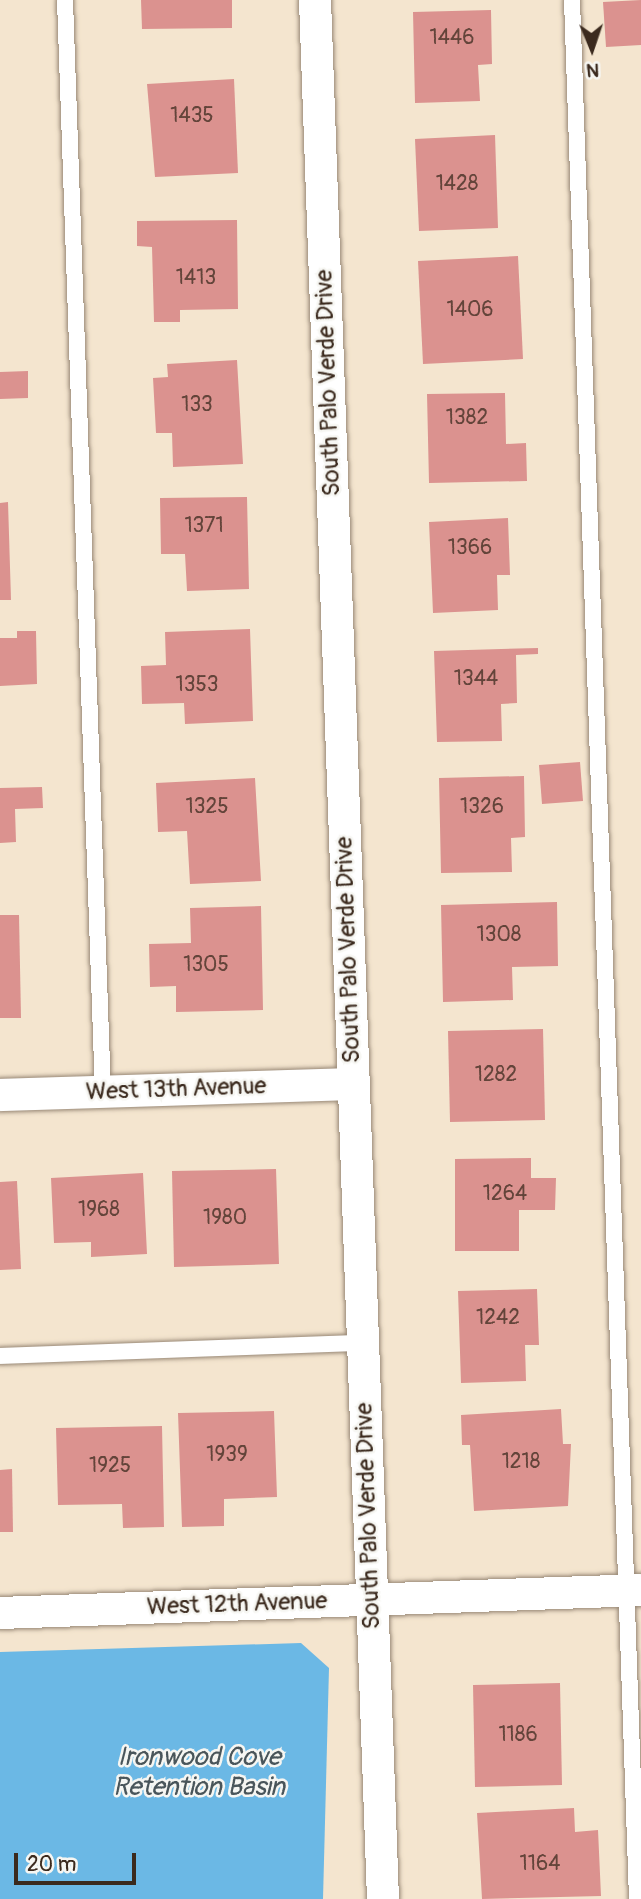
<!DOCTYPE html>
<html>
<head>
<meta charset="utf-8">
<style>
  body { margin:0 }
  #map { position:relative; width:641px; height:1899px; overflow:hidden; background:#f4e5cf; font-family:Pangolin,sans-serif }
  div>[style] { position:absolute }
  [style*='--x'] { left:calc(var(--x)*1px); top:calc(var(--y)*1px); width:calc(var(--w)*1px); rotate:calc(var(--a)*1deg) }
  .water>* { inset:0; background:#6bb8e5 }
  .building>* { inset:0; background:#db928f }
  .roads { filter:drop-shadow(0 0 2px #988876) drop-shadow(0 0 2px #988876) }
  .lane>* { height:16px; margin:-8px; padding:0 8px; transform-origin:8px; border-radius:8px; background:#fff }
  .street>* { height:32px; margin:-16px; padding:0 16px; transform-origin:16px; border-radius:16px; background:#fff }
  span { translate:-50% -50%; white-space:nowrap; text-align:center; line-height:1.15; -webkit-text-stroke:5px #f6f6f2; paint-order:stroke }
  .number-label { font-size:21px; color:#63443a }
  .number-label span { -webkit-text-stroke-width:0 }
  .street-label { font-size:24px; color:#3b2a1e }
  .water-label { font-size:26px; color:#49555a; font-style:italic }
  .north { position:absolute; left:557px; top:14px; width:70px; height:70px; -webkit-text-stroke:5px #f6f6f2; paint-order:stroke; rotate:178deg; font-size:19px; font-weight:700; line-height:28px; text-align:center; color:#3b2a1e }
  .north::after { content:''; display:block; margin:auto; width:24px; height:32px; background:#3b2a1e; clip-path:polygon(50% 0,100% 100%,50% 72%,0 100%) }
  .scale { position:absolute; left:14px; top:1853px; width:122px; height:32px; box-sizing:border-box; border:4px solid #3b2a1e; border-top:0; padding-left:9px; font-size:21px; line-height:24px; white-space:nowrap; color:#3b2a1e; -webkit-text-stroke:5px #f6f6f2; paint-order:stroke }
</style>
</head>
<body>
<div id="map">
  <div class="water">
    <div style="clip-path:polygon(301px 1643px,329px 1668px,323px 1899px,0 1899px,0 1652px)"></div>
  </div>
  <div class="building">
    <div style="clip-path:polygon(141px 0,232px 0,232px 28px,142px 29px)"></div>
    <div style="clip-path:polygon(641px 0,641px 45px,606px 47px,603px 2px)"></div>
    <div style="clip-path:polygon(491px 10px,492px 64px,478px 65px,480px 101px,415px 103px,413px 12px)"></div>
    <div style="clip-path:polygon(234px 79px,238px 173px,155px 177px,147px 84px)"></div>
    <div style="clip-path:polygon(495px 135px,498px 228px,419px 231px,415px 139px)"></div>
    <div style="clip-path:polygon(237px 220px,238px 309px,180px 310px,180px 322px,154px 322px,152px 247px,137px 246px,137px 221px)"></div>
    <div style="clip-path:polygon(518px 256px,523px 359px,423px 364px,418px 261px)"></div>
    <div style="clip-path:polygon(237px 360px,243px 464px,173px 467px,172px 433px,156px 433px,153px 378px,168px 377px,167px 364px)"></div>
    <div style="clip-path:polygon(28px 371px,28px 398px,0 399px,0 372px)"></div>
    <div style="clip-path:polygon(505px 393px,506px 444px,526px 443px,527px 481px,429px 483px,427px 394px)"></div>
    <div style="clip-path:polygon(247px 497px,249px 589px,187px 591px,185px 554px,161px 554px,160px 498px)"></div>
    <div style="clip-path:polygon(8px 502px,11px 600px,0 600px,0 503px)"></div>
    <div style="clip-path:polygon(508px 518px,510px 575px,497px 575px,498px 610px,433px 613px,429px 522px)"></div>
    <div style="clip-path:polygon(250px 629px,253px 721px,185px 724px,184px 703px,142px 704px,141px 666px,166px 665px,165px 632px)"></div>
    <div style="clip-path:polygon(17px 631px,36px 631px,37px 684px,0 686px,0 638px,17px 638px)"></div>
    <div style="clip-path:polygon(538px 648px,538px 654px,516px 655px,517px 703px,501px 704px,502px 741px,437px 742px,434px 651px)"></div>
    <div style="clip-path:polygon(580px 762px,583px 801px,542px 804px,539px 765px)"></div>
    <div style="clip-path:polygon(524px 776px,525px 837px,511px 838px,512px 872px,441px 873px,439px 778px)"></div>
    <div style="clip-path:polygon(255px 778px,261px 881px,190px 884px,187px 831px,158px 832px,156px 783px)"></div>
    <div style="clip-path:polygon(42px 787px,43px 808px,15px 809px,16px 842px,0 843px,0 788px)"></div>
    <div style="clip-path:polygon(557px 902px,558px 966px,512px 967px,513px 1000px,443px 1002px,441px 905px)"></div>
    <div style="clip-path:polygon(261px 906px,263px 1010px,176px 1012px,176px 986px,150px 987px,149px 944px,191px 943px,190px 908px)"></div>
    <div style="clip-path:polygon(0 915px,19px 915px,21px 1018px,0 1018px)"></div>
    <div style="clip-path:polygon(543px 1029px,545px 1120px,450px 1122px,448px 1031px)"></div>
    <div style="clip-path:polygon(531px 1158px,531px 1178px,556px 1178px,555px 1210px,519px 1210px,519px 1251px,455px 1251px,455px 1159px)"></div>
    <div style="clip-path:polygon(276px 1169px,279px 1264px,174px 1267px,172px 1171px)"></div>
    <div style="clip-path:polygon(143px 1173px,147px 1254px,91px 1257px,91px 1242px,54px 1243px,51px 1178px)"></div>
    <div style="clip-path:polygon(17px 1181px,21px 1269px,0 1270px,0 1182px)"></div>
    <div style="clip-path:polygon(537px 1289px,539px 1345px,525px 1345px,526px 1381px,461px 1383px,458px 1291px)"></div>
    <div style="clip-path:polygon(561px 1409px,563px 1444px,571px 1444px,568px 1506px,474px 1511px,470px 1445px,462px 1445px,461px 1415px)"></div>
    <div style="clip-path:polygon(274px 1411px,277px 1497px,224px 1499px,224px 1526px,182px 1527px,178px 1413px)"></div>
    <div style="clip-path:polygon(162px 1426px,164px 1527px,123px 1528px,122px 1504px,58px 1505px,56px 1428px)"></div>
    <div style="clip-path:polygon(12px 1469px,13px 1532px,0 1532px,0 1470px)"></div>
    <div style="clip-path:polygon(560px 1683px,562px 1785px,475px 1787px,473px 1685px)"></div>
    <div style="clip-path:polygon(574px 1808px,575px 1832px,598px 1830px,601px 1896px,482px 1899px,477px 1813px)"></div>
  </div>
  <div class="roads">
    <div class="lane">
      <div style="--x:65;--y:0;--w:1093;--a:88.01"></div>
      <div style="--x:572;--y:0;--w:1900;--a:88.04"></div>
      <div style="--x:0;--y:1356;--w:362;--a:-2.1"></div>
    </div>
    <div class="street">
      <div style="--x:315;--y:0;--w:1900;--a:87.95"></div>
      <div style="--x:0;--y:1095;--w:353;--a:-1.8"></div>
      <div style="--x:0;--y:1613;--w:641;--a:-2.05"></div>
    </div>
  </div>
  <div class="number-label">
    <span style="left:452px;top:38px">1446</span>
    <span style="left:192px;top:116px">1435</span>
    <span style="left:457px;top:184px">1428</span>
    <span style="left:196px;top:278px">1413</span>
    <span style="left:470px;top:310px">1406</span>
    <span style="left:197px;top:405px">133</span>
    <span style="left:467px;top:418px">1382</span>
    <span style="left:204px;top:526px">1371</span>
    <span style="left:470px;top:548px">1366</span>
    <span style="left:476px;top:679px">1344</span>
    <span style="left:197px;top:685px">1353</span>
    <span style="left:207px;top:807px">1325</span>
    <span style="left:482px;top:807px">1326</span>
    <span style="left:499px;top:935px">1308</span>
    <span style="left:206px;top:965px">1305</span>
    <span style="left:496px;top:1075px">1282</span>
    <span style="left:505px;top:1194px">1264</span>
    <span style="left:99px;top:1210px">1968</span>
    <span style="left:225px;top:1218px">1980</span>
    <span style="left:498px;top:1318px">1242</span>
    <span style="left:227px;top:1455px">1939</span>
    <span style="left:521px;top:1462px">1218</span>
    <span style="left:110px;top:1466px">1925</span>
    <span style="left:518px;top:1735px">1186</span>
    <span style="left:540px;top:1864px">1164</span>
  </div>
  <div class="street-label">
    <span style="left:328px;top:383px;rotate:-92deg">South Palo Verde Drive</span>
    <span style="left:348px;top:950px;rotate:-92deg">South Palo Verde Drive</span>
    <span style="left:176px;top:1089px;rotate:-2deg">West 13th Avenue</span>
    <span style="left:368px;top:1516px;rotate:-92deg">South Palo Verde Drive</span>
    <span style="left:237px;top:1604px;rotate:-2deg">West 12th Avenue</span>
  </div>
  <div class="water-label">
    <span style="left:199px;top:1773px">Ironwood Cove<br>Retention Basin</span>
  </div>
  <div class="north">N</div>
  <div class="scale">20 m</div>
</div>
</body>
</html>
